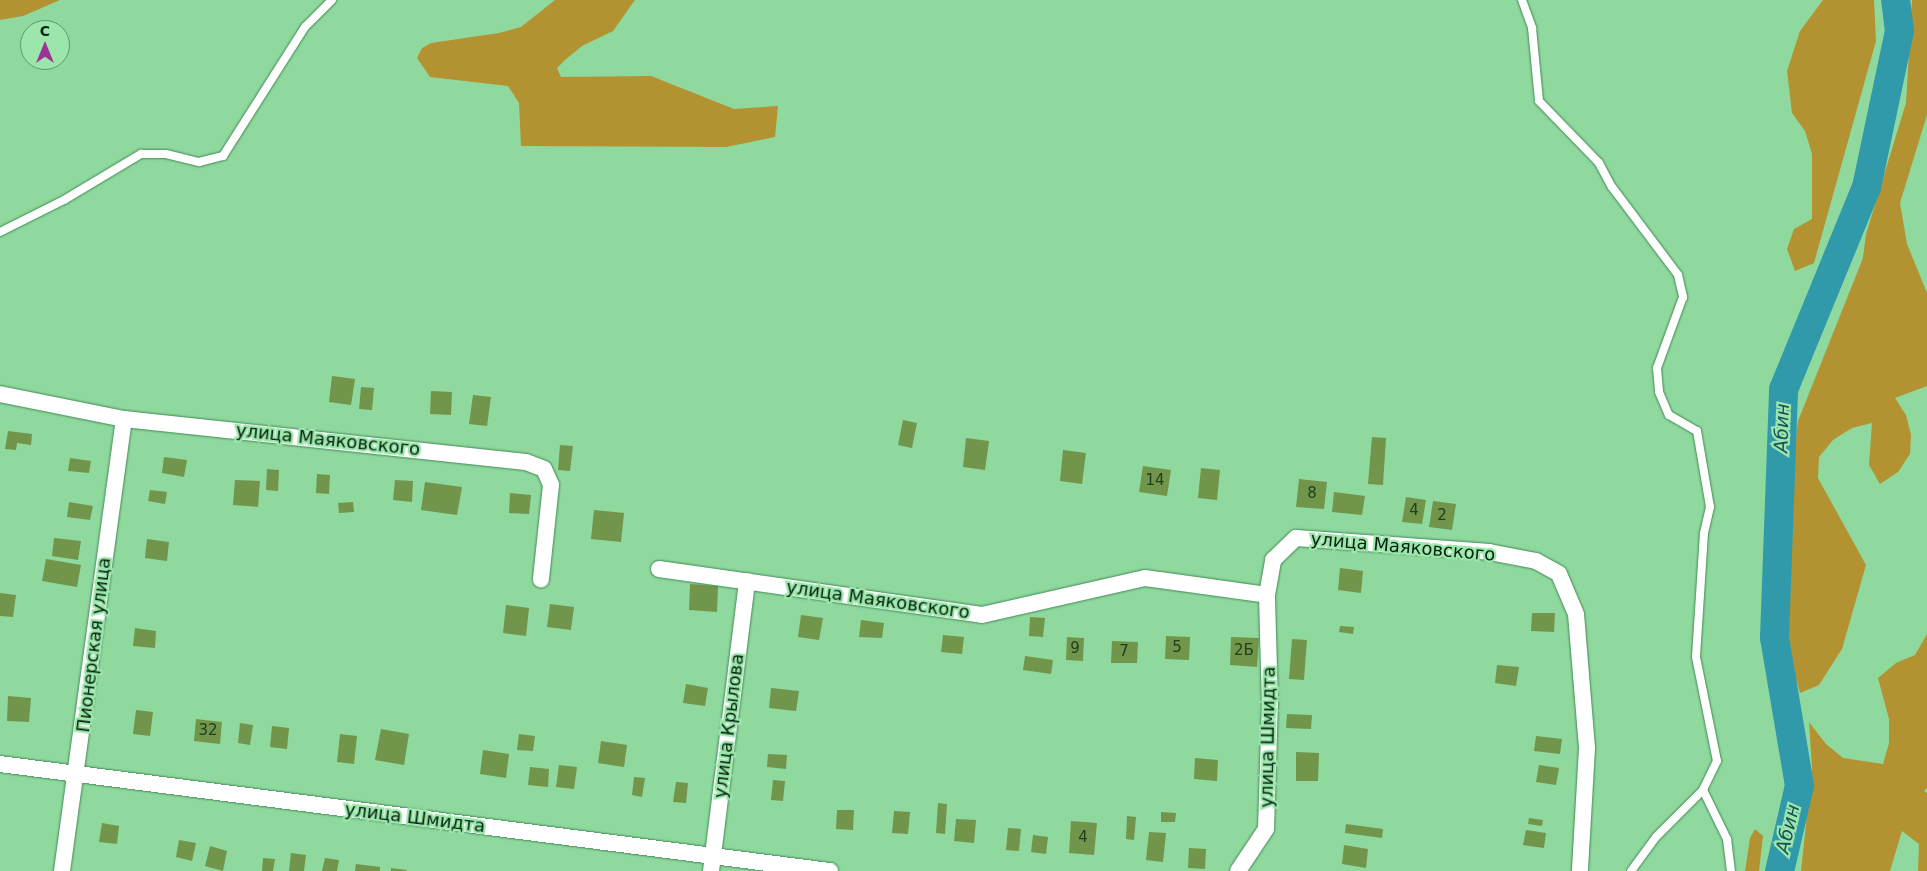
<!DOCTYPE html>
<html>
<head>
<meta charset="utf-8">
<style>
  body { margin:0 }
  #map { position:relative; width:1927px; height:871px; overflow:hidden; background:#8fd99f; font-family:"DejaVu Sans",sans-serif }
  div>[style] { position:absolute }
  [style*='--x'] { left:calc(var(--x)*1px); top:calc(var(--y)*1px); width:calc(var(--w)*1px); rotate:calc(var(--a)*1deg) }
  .forest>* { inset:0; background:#b39331 }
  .river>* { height:29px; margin:-14.5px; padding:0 14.5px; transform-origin:14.5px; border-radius:14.5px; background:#309aaa }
  .building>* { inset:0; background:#71954b }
  .roads { filter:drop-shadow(0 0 1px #428a55) drop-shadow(0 0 1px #428a55) }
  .service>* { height:8px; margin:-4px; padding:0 4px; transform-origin:4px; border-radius:4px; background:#fff }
  .minor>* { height:16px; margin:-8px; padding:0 8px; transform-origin:8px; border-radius:8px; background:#fff }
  span { translate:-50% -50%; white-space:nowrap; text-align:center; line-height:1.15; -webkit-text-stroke:4.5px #9ce6ac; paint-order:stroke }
  .number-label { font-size:15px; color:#1f401c }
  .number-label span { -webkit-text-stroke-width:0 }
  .street-label { font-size:18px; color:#04230d }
  .water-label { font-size:19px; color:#18525b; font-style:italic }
  .north { position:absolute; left:20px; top:20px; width:50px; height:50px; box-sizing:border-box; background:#9ce6ac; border:1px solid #5f986c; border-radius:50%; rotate:0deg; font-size:14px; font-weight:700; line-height:20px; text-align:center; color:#04230d }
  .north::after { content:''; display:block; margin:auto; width:18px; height:22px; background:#9c3396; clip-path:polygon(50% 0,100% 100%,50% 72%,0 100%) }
</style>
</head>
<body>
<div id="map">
  <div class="forest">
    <div style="clip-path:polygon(0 0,60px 0,23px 16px,0 20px)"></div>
    <div style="clip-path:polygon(555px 0,635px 0,613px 31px,582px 46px,565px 60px,557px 68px,561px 77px,651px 76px,734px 109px,778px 106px,775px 137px,726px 147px,521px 146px,519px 103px,508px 86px,430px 77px,417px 58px,422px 48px,431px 43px,499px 33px,521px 27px)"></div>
    <div style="clip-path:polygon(1823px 0,1874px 0,1876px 41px,1814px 263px,1795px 271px,1787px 249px,1794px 229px,1812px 219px,1812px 154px,1805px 131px,1792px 113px,1787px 71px,1800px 31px)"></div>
    <div style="clip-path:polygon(1912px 0,1927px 0,1927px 115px,1900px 203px,1907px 244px,1927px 293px,1927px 386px,1895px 398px,1906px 415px,1911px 435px,1910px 454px,1898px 472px,1880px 484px,1869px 465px,1872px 423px,1852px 428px,1833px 440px,1819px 457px,1818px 478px,1866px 565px,1842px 649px,1819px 685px,1800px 693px,1794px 672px,1784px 603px,1790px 490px,1798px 421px,1863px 258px,1866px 234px,1906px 103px)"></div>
    <div style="clip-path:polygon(1927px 634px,1927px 788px,1924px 791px,1927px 793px,1927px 871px,1918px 871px,1919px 844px,1902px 831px,1890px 871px,1801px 871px,1812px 768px,1809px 722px,1826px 744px,1843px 758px,1883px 764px,1889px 743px,1889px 719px,1878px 678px,1896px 663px,1915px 655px)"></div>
    <div style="clip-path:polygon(1755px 829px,1763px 836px,1759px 871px,1745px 871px,1750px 838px)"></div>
  </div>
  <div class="river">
    <div style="--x:1779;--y:871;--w:88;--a:-76.9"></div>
    <div style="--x:1799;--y:785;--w:150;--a:-99.6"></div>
    <div style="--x:1774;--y:637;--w:248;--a:-87.9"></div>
    <div style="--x:1783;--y:389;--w:218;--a:-67.7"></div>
    <div style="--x:1866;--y:187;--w:159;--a:-78.1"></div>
    <div style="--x:1899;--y:31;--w:31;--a:-97"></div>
  </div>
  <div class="building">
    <div style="clip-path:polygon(332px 376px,355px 379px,351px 405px,329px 402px)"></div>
    <div style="clip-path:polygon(361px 387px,374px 388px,372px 410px,359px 409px)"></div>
    <div style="clip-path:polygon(431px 391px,452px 392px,451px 415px,430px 414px)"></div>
    <div style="clip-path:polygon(473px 395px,491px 397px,487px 426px,469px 424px)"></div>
    <div style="clip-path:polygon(903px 420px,917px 423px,912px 448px,898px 445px)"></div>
    <div style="clip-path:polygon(8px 431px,32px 434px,31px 445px,17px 443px,16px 450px,5px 449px)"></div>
    <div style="clip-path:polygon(1372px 437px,1386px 438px,1383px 485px,1368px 484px)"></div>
    <div style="clip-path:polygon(966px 438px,989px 441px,985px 470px,963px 467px)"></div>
    <div style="clip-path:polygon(560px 445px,573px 446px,570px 471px,558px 470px)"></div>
    <div style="clip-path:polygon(1063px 450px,1086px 453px,1082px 484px,1060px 481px)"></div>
    <div style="clip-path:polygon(164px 457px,187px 460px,184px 477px,162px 473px)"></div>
    <div style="clip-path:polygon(70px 458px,91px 461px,89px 473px,68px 471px)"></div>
    <div style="clip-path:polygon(1143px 466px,1171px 470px,1167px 496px,1139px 492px)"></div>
    <div style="clip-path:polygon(1201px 468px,1220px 470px,1217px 500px,1198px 498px)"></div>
    <div style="clip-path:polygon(267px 469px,279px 470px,278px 491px,266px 490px)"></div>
    <div style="clip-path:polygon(317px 474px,330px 475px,329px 494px,316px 493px)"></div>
    <div style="clip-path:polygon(1299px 479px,1327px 482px,1324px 509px,1296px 507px)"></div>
    <div style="clip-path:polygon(235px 480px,260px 481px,258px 507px,233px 505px)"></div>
    <div style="clip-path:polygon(395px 480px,413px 481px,412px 502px,393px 500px)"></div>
    <div style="clip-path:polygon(425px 482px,462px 487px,457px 515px,421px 510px)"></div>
    <div style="clip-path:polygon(150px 490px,167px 492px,165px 504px,148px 501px)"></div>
    <div style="clip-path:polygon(1334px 492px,1365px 496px,1362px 515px,1332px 512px)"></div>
    <div style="clip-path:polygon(510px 493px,531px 495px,529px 514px,509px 513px)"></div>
    <div style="clip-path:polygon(1406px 497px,1426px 500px,1422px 524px,1402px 522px)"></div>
    <div style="clip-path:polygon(1433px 501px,1456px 504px,1452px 530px,1429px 527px)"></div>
    <div style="clip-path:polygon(69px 502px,93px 506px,90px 520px,67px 517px)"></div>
    <div style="clip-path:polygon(353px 502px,354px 512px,339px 513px,338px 503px)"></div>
    <div style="clip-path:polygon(594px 510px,624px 513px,621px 542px,591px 539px)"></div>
    <div style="clip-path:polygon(54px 538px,81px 541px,78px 560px,52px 556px)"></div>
    <div style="clip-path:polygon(147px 539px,169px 542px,167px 561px,145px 558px)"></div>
    <div style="clip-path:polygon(46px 559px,81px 565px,77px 587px,42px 581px)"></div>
    <div style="clip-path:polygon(1340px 568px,1363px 571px,1361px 593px,1338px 590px)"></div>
    <div style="clip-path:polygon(690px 584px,718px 586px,717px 612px,689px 610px)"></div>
    <div style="clip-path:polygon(0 593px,16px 595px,13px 617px,0 616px)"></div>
    <div style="clip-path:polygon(550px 604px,574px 607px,571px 630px,547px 627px)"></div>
    <div style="clip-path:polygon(506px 605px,529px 608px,526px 636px,503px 633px)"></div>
    <div style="clip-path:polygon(1532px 613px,1555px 613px,1554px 632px,1531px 631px)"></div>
    <div style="clip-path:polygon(801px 615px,823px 618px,819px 640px,798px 637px)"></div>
    <div style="clip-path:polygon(1030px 617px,1045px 618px,1043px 637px,1029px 636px)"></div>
    <div style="clip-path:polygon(861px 620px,884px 623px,882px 638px,859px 637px)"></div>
    <div style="clip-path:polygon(1340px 626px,1354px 627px,1353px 634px,1339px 632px)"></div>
    <div style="clip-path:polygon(135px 628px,156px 631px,155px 648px,133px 646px)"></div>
    <div style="clip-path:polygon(943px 635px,964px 637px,962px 654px,941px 652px)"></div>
    <div style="clip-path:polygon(1166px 636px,1190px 637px,1189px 660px,1165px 659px)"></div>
    <div style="clip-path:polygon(1067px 637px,1084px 638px,1083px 661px,1066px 660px)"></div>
    <div style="clip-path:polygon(1231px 637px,1259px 638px,1257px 667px,1230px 665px)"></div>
    <div style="clip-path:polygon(1292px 639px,1307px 640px,1304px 680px,1289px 679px)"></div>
    <div style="clip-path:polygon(1112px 641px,1138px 642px,1137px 663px,1111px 663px)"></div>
    <div style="clip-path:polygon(1025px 656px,1053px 660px,1051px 674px,1023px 670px)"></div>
    <div style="clip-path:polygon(1497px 665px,1519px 667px,1516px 686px,1495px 683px)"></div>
    <div style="clip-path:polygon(686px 684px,708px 688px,705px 706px,683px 703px)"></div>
    <div style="clip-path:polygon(771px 688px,799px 691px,796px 711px,769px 708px)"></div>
    <div style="clip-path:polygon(8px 696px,31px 698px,29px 722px,7px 721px)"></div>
    <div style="clip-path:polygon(136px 710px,153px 712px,150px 736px,133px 734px)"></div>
    <div style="clip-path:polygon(1287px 714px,1312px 715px,1311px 729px,1286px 728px)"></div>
    <div style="clip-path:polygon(196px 719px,222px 722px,220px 744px,194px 741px)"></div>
    <div style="clip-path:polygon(240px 723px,253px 725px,250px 745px,238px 743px)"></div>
    <div style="clip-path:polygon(272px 726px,289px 728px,287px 749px,270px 747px)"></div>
    <div style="clip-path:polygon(381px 729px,409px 734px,404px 765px,375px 760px)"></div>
    <div style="clip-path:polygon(340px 734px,357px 736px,354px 764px,337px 762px)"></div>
    <div style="clip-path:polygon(519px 734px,535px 736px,533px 751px,517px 750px)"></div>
    <div style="clip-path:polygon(1536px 736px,1562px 739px,1560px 754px,1534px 751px)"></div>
    <div style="clip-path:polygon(601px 741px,627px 745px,624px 767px,598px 763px)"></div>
    <div style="clip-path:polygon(483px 750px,509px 754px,506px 778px,480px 774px)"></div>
    <div style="clip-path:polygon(1296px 752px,1319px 753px,1318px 781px,1296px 781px)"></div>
    <div style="clip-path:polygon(768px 754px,787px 755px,786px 769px,767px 767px)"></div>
    <div style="clip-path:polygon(1195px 758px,1218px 760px,1217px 781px,1194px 779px)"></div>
    <div style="clip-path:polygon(559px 765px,577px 767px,574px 789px,556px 787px)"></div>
    <div style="clip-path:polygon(1539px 765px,1559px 768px,1556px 785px,1536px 782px)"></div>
    <div style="clip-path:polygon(530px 767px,549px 769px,548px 787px,528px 785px)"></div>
    <div style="clip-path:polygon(634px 777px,645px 778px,642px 797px,632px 795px)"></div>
    <div style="clip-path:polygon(773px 780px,785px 781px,783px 801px,771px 800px)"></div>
    <div style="clip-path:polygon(676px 782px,688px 783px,686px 803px,673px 802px)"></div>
    <div style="clip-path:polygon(938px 803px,947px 804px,945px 834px,936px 833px)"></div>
    <div style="clip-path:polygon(837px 810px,854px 810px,853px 830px,836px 829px)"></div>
    <div style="clip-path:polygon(894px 811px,910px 812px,908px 834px,892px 833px)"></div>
    <div style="clip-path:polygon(1161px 812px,1176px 813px,1175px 822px,1161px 822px)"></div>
    <div style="clip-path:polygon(1127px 816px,1136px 817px,1134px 840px,1126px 839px)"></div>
    <div style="clip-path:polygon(1529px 818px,1543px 820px,1542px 826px,1528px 824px)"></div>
    <div style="clip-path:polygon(956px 819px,976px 820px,974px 843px,954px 841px)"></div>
    <div style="clip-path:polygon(1071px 821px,1097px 823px,1094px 855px,1069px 853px)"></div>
    <div style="clip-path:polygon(102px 823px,119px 826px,117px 844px,99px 842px)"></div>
    <div style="clip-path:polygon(1346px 824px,1383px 829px,1382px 838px,1345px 833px)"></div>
    <div style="clip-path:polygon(1008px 828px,1021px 829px,1019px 851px,1006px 850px)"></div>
    <div style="clip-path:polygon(1526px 830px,1546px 833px,1544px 848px,1523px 845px)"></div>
    <div style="clip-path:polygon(1149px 832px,1166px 833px,1163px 862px,1146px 860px)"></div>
    <div style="clip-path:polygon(1033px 835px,1048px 837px,1046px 854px,1031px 852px)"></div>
    <div style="clip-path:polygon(179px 840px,196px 843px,192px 861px,176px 857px)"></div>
    <div style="clip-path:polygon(1344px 845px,1368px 849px,1366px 868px,1342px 864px)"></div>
    <div style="clip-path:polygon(210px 846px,227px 851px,223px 871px,205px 866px)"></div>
    <div style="clip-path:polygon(1189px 848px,1206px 849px,1205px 869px,1188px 868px)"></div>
    <div style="clip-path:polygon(291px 853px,306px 855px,304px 871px,289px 871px)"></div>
    <div style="clip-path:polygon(263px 858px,275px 859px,273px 871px,262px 871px)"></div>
    <div style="clip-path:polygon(325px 858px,339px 860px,337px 871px,322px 871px)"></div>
    <div style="clip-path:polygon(356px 864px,380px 867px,380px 871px,355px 871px)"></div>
    <div style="clip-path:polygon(391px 868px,407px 870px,406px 871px,391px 871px)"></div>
  </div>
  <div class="roads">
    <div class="service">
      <div style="--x:1522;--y:0;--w:30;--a:70"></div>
      <div style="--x:1532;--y:28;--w:73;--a:84.5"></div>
      <div style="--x:1539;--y:101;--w:86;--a:45.9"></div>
      <div style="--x:1599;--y:163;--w:27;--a:62"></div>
      <div style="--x:1612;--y:187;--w:110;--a:53.1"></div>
      <div style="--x:1678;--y:275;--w:23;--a:77"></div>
      <div style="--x:1683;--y:297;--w:76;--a:110.1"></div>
      <div style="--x:1657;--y:368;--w:24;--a:85"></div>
      <div style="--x:1659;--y:392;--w:25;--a:67"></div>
      <div style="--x:1669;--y:415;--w:32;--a:30"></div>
      <div style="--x:1697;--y:431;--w:77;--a:80.3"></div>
      <div style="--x:1710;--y:507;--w:27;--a:103"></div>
      <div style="--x:1704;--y:533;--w:124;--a:93.7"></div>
      <div style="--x:1696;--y:657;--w:106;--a:78.6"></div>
      <div style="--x:1717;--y:761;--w:32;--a:116"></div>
      <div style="--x:1703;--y:790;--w:66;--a:135"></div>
      <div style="--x:1656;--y:837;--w:42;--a:126.3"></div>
      <div style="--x:0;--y:232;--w:72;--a:-26.6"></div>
      <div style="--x:64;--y:200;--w:90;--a:-30.9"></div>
      <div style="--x:141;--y:154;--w:25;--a:0"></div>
      <div style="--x:166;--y:154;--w:34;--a:14"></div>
      <div style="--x:199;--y:162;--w:25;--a:-14"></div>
      <div style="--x:223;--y:156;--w:153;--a:-57.6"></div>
      <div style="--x:305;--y:27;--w:38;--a:-45"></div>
      <div style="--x:1703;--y:790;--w:55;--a:63.9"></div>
      <div style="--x:1727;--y:839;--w:32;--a:83"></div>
    </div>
    <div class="minor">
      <div style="--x:0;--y:394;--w:126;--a:11.4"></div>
      <div style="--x:124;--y:419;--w:404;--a:6.1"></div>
      <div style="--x:526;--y:462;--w:19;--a:21"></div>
      <div style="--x:544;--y:469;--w:17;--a:66"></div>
      <div style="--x:551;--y:485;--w:95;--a:96.1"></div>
      <div style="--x:659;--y:569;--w:326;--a:8.1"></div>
      <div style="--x:982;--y:615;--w:167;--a:-12.8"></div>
      <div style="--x:1145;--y:578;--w:123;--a:7.9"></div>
      <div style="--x:0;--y:764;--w:837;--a:7.35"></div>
      <div style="--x:62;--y:871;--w:456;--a:-82.2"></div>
      <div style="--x:711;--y:871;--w:292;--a:-82.9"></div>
      <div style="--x:1238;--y:871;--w:50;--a:-56.3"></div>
      <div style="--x:1266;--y:829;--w:124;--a:-88.2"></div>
      <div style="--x:1270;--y:705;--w:110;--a:-91.6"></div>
      <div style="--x:1267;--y:595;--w:36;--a:-80"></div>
      <div style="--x:1273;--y:560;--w:32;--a:-44"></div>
      <div style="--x:1296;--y:538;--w:194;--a:4.1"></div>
      <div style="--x:1489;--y:552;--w:48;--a:10.8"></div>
      <div style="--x:1536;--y:561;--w:26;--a:29"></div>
      <div style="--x:1559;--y:574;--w:43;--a:67"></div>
      <div style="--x:1576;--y:614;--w:134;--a:85.3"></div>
      <div style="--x:1587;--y:748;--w:123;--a:93.3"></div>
    </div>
  </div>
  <div class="number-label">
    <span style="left:1155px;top:481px">14</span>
    <span style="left:1312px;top:494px">8</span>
    <span style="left:1414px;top:511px">4</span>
    <span style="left:1442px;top:516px">2</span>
    <span style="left:1177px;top:648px">5</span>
    <span style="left:1075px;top:649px">9</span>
    <span style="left:1244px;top:651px">2Б</span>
    <span style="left:1124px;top:652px">7</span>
    <span style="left:208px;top:731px">32</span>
    <span style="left:1083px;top:838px">4</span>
  </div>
  <div class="street-label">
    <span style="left:328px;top:440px;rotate:6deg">улица Маяковского</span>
    <span style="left:1403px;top:547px;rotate:5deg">улица Маяковского</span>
    <span style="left:878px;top:600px;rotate:8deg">улица Маяковского</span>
    <span style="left:94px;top:645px;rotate:-83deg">Пионерская улица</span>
    <span style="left:729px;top:726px;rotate:-83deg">улица Крылова</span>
    <span style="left:1268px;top:737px;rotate:-89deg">улица Шмидта</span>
    <span style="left:415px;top:818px;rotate:7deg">улица Шмидта</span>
  </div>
  <div class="water-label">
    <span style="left:1782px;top:428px;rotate:-88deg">Абин</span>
    <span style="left:1788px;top:829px;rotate:-77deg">Абин</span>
  </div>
  <div class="north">С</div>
</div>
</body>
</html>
